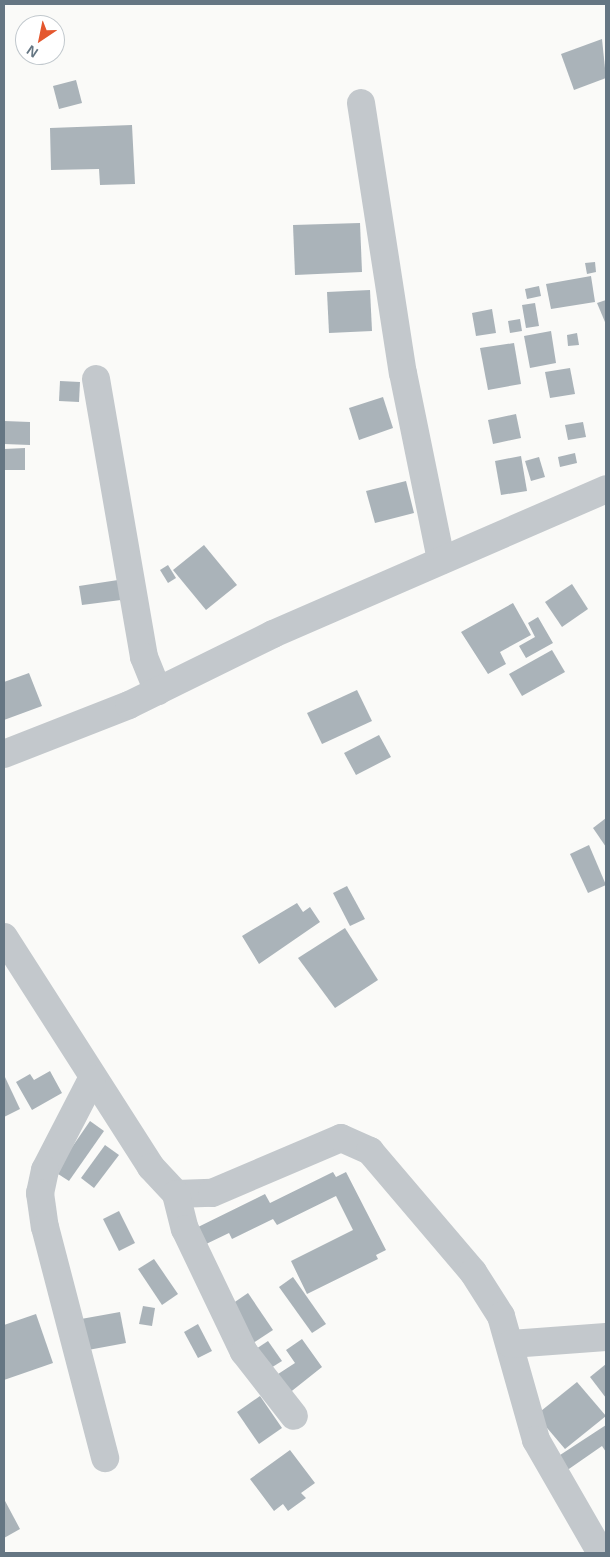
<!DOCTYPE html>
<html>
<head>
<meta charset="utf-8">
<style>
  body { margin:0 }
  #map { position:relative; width:610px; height:1557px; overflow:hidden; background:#fafaf8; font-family:Arial,sans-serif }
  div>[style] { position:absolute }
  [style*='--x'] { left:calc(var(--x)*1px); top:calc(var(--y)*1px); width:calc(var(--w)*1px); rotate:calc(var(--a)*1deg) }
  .building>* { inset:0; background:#aab3b9 }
  .minor>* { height:28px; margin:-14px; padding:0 14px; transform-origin:14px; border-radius:14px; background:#c3c8cc }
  span { translate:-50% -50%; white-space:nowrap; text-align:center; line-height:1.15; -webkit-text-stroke:5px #fff; paint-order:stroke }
  .frame { position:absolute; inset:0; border:5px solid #657683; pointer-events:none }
  .north { position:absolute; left:15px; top:15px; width:50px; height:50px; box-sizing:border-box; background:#fff; border:1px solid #c1c8cd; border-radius:50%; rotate:214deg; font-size:14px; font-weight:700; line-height:20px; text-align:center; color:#657683 }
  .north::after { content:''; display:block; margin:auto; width:18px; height:22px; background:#e4572e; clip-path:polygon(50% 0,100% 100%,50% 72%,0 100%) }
</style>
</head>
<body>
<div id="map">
  <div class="building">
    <div style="clip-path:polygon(602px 39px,606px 78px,574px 90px,561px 54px)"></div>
    <div style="clip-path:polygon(76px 80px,82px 103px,59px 109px,53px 86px)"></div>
    <div style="clip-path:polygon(132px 125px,135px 184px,100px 185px,99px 169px,51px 170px,50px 128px)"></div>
    <div style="clip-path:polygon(360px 223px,362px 272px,295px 275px,293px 225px)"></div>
    <div style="clip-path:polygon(595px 262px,596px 272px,587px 274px,585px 263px)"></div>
    <div style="clip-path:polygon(591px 276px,595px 302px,551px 309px,546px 284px)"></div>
    <div style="clip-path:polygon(539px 286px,541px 296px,527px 299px,525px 289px)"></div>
    <div style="clip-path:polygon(370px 290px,372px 331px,329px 333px,327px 292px)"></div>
    <div style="clip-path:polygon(606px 300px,606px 322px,605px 322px,597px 303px)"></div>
    <div style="clip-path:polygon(535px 303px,539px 326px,526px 328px,522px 305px)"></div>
    <div style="clip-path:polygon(492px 309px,496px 333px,476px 336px,472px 313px)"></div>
    <div style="clip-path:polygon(520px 319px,522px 331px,510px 333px,508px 321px)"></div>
    <div style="clip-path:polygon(551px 331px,556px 363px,530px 368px,524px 336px)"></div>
    <div style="clip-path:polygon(577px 333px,579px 345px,568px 346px,567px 335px)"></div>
    <div style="clip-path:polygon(514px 343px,521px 384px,488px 390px,480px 348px)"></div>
    <div style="clip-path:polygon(570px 368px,575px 394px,550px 398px,545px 372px)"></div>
    <div style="clip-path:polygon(60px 381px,80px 382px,79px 402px,59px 401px)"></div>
    <div style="clip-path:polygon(383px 397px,393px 428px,359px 440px,349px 408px)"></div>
    <div style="clip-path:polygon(516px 414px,521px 438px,493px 444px,488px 420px)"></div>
    <div style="clip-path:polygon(4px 421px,30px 422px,30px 445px,4px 444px)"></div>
    <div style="clip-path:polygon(583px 422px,586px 437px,568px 440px,565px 425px)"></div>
    <div style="clip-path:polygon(25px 448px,25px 470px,4px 470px,4px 449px)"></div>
    <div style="clip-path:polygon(575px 453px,577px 463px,560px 467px,558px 457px)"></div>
    <div style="clip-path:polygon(521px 456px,527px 491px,501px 495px,495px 461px)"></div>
    <div style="clip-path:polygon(539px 457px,545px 477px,531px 481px,525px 461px)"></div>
    <div style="clip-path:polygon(406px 481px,414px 513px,375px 523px,366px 491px)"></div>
    <div style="clip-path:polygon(204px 545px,237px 585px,206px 610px,173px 570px)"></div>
    <div style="clip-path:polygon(168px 565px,176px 578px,168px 583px,160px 570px)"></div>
    <div style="clip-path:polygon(118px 580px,121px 600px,82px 605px,79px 586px)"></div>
    <div style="clip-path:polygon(572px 584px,588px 609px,562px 627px,545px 602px)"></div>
    <div style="clip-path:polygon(513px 603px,531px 635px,500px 652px,506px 664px,488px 674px,461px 632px)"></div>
    <div style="clip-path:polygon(538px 617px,553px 643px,526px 658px,519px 646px,535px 637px,528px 623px)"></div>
    <div style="clip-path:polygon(552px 650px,565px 672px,522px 696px,509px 674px)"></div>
    <div style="clip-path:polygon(29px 673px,42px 706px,4px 720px,4px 682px)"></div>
    <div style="clip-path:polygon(357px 690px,372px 721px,322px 744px,307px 713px)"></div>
    <div style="clip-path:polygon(379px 735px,391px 757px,356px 775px,344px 753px)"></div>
    <div style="clip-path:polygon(606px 818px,606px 847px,593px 828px)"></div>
    <div style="clip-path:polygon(589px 845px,606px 885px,588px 893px,570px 854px)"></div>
    <div style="clip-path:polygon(347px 886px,365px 919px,350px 926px,333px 893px)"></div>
    <div style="clip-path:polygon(297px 903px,303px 912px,310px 907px,320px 922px,259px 964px,242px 936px)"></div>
    <div style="clip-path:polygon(345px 928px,378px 980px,335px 1008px,298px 958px)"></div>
    <div style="clip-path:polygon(50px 1071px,62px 1093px,32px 1110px,16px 1082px,30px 1074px,34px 1080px)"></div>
    <div style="clip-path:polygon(4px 1075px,20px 1109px,4px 1117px)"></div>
    <div style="clip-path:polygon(90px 1121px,104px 1131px,69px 1181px,55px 1172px)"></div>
    <div style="clip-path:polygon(105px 1145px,119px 1155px,94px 1188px,81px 1178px)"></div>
    <div style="clip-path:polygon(333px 1172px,336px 1177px,346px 1172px,386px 1250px,376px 1255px,378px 1259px,307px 1294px,291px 1261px,353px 1230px,336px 1196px,277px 1225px,273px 1219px,232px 1239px,229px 1233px,202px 1246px,194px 1229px,265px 1194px,270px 1203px)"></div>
    <div style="clip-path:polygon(119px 1211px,135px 1243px,119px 1251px,103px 1219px)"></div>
    <div style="clip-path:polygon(154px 1259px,178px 1294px,162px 1305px,138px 1269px)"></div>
    <div style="clip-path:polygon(293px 1277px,326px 1324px,312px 1333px,279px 1287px)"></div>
    <div style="clip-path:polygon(248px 1293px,273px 1330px,250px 1345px,226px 1308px)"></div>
    <div style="clip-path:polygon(143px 1306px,155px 1308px,152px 1326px,139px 1324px)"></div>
    <div style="clip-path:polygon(120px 1312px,126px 1343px,88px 1350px,81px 1319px)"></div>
    <div style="clip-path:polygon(36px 1314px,53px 1363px,4px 1380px,4px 1325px)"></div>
    <div style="clip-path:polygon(198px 1324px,212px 1351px,198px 1358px,184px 1332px)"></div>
    <div style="clip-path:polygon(302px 1339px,322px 1367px,288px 1394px,275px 1376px,295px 1363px,286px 1350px)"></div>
    <div style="clip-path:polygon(268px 1341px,282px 1361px,266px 1371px,253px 1351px)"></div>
    <div style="clip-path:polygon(606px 1364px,606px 1398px,590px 1377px)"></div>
    <div style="clip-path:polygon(577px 1382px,606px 1416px,565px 1449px,536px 1415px)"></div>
    <div style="clip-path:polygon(260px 1396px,282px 1428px,259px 1444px,237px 1412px)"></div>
    <div style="clip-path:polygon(606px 1425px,606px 1452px,602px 1446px,566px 1471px,557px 1457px)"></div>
    <div style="clip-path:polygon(290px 1450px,315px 1483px,301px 1493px,306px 1498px,288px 1511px,283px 1504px,274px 1511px,250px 1479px)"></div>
    <div style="clip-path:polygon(4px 1499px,20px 1529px,4px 1538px)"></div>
  </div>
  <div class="minor">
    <div style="--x:361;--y:103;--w:273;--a:81.2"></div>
    <div style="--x:403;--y:373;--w:191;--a:78.5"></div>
    <div style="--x:96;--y:379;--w:282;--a:80.2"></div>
    <div style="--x:144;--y:657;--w:37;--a:68"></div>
    <div style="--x:4;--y:754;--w:134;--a:-21.4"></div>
    <div style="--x:129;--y:705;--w:161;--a:-26.2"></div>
    <div style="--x:273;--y:634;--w:363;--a:-23.5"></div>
    <div style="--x:4;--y:937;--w:273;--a:57.4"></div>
    <div style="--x:151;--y:1167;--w:37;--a:47"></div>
    <div style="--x:176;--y:1194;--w:36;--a:-2"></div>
    <div style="--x:212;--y:1193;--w:140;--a:-23.1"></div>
    <div style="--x:341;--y:1138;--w:32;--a:24"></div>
    <div style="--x:370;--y:1151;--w:159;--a:49.6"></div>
    <div style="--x:473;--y:1272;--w:52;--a:57.5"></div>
    <div style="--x:501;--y:1316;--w:129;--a:74.2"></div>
    <div style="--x:536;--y:1440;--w:130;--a:60.1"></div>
    <div style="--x:92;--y:1079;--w:102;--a:117.3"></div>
    <div style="--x:45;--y:1170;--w:24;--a:102"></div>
    <div style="--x:40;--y:1193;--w:34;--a:82"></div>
    <div style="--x:45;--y:1227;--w:239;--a:75.4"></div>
    <div style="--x:176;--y:1194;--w:36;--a:76"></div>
    <div style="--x:185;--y:1229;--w:136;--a:64.4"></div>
    <div style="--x:244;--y:1352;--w:81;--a:52"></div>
    <div style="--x:511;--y:1344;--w:95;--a:-4.2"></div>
  </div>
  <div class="frame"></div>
  <div class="north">N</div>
</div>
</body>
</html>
